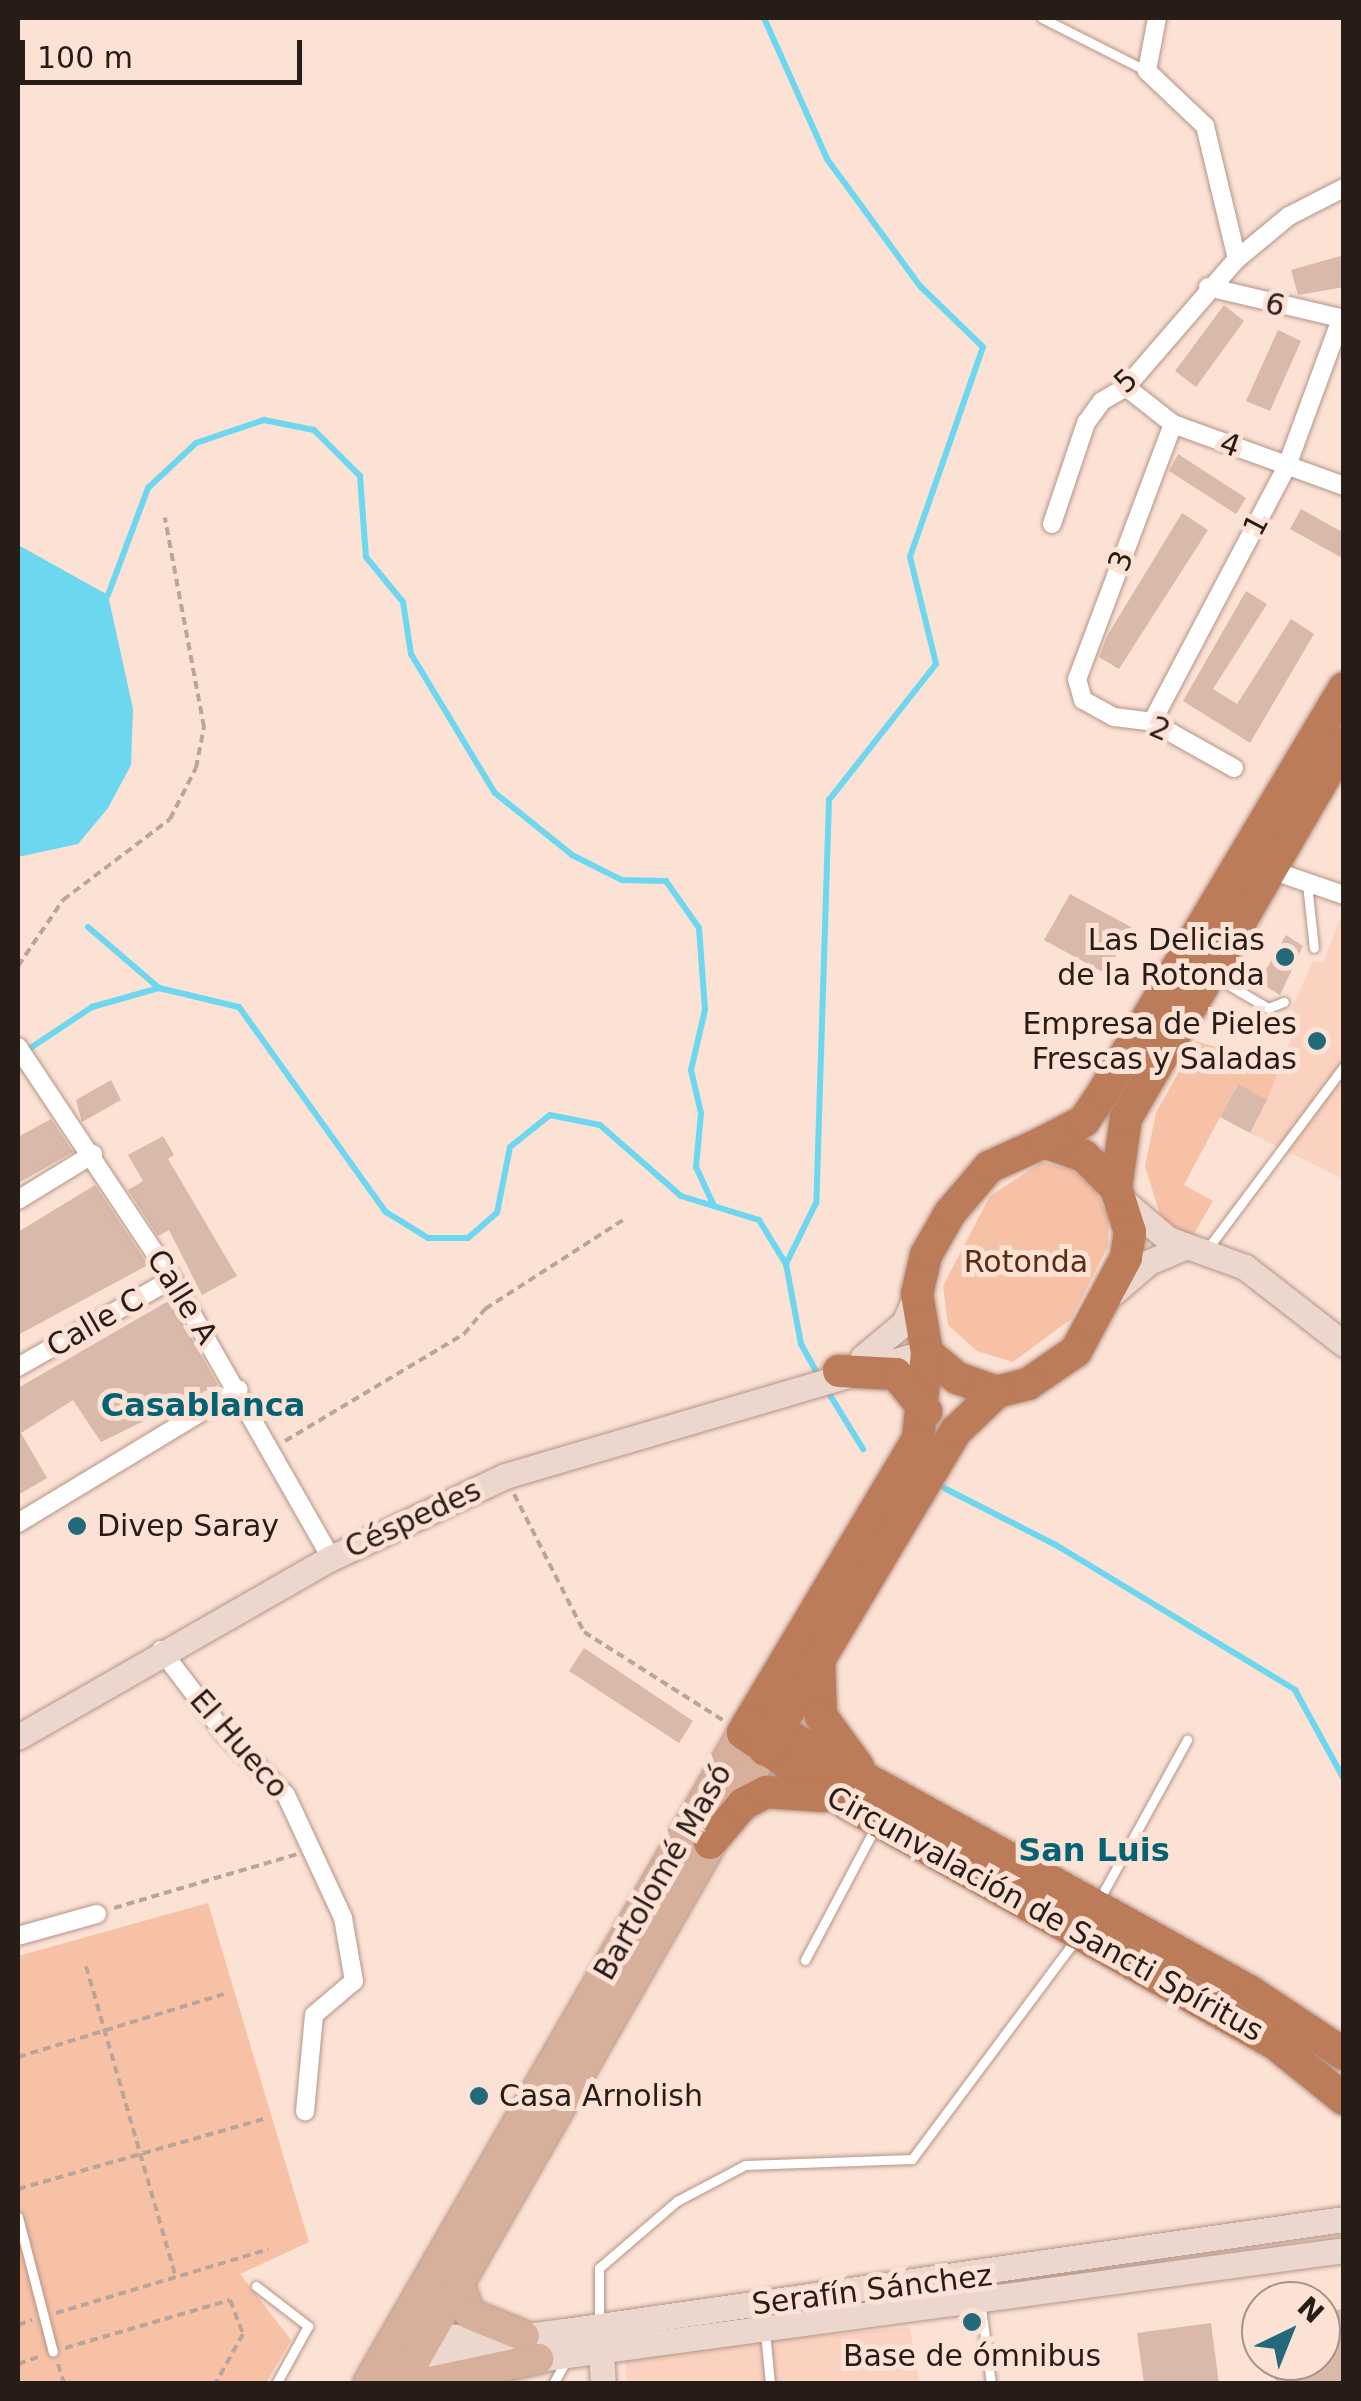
<!DOCTYPE html>
<html>
<head>
<meta charset="utf-8">
<style>
  body { margin:0 }
  #map { position:relative; width:1361px; height:2401px; overflow:hidden; background:#fce1d5; font-family:"DejaVu Sans",sans-serif }
  div>[style] { position:absolute }
  [style*='--x'] { left:calc(var(--x)*1px); top:calc(var(--y)*1px); width:calc(var(--w)*1px); rotate:calc(var(--a)*1deg) }
  .built>* { inset:0; background:#fad2bf }
  .green>* { inset:0; background:#f7c1a6 }
  .water>* { inset:0; background:#6dd7f0 }
  .stream>* { height:6px; margin:-3px; padding:0 3px; transform-origin:3px; border-radius:3px; background:#6dd7f0 }
  .building>* { inset:0; background:#d9b9aa }
  .path>* { height:4px; margin-top:-2px; transform-origin:0; background:repeating-linear-gradient(90deg,#bba59b 0 8px,transparent 0 13px) }
  .roads { filter:drop-shadow(0 0 2px #b39586) drop-shadow(0 0 2px #b39586) }
  .lane>* { height:9px; margin:-4.5px; padding:0 4.5px; transform-origin:4.5px; border-radius:4.5px; background:#fff }
  .street>* { height:18px; margin:-9px; padding:0 9px; transform-origin:9px; border-radius:9px; background:#fff }
  .secondary>* { height:25px; margin:-12.5px; padding:0 12.5px; transform-origin:12.5px; border-radius:12.5px; background:#ebd7cd }
  .primary>* { height:30px; margin:-15px; padding:0 15px; transform-origin:15px; border-radius:15px; background:#d7b09b }
  .highway>* { height:32px; margin:-16px; padding:0 16px; transform-origin:16px; border-radius:16px; background:#bc7b59 }
  .dots>* { width:28px; height:28px; translate:-50% -50%; box-sizing:border-box; border:5px solid #fce1d5; border-radius:50% }
  span { translate:-50% -50%; white-space:nowrap; text-align:center; line-height:1.15; -webkit-text-stroke:10px #fce1d5; paint-order:stroke }
  .street-label { font-size:30px; color:#281c17 }
  .poi-label { font-size:30px; color:#281c17 }
  .right { translate:-100% -50%; text-align:right }
  .left { translate:0 -50%; text-align:left }
  .park-label { font-size:30px; color:#5c2c11 }
  .neighbourhood-label { font-size:32px; color:#036273; font-weight:700 }
  .frame { position:absolute; inset:0; border:20px solid #281c17; pointer-events:none }
  .north { position:absolute; left:1241px; top:2281px; width:100px; height:100px; box-sizing:border-box; background:#fce1d5; border:2px solid #a79289; border-radius:50%; rotate:43deg; font-size:28px; font-weight:700; line-height:40px; text-align:center; color:#281c17 }
  .north::after { content:''; display:block; margin:auto; width:35px; height:45px; background:#246979; clip-path:polygon(50% 0,100% 100%,50% 72%,0 100%) }
  .scale { position:absolute; left:20px; top:40px; width:282px; height:45px; box-sizing:border-box; border:5px solid #281c17; border-top:0; padding-left:12px; font-size:30px; line-height:35px; white-space:nowrap; color:#281c17; -webkit-text-stroke:8px #fce1d5; paint-order:stroke }
</style>
</head>
<body>
<div id="map">
  <div class="built">
    <div style="clip-path:polygon(1343px 912px,1343px 1179px,1250px 1133px,1301px 1016px,1291px 1010px,1313px 961px,1323px 963px)"></div>
    <div style="clip-path:polygon(910px 2327px,919px 2383px,626px 2383px,626px 2354px)"></div>
  </div>
  <div class="green">
    <div style="clip-path:polygon(1196px 1041px,1280px 1067px,1267px 1100px,1237px 1085px,1184px 1185px,1213px 1201px,1192px 1237px,1161px 1218px,1145px 1166px,1156px 1113px)"></div>
    <div style="clip-path:polygon(1042px 1162px,1072px 1170px,1094px 1189px,1109px 1216px,1108px 1246px,1071px 1319px,1013px 1362px,977px 1351px,948px 1325px,943px 1286px,990px 1196px)"></div>
    <div style="clip-path:polygon(208px 1903px,309px 2242px,240px 2274px,291px 2340px,266px 2383px,18px 2384px,18px 1956px)"></div>
  </div>
  <div class="water">
    <div style="clip-path:polygon(20px 546px,108px 595px,133px 709px,131px 765px,108px 808px,78px 844px,18px 857px)"></div>
  </div>
  <div class="stream">
    <div style="--x:764;--y:18;--w:154;--a:65.9"></div>
    <div style="--x:827;--y:159;--w:157;--a:53.8"></div>
    <div style="--x:920;--y:286;--w:88;--a:44.1"></div>
    <div style="--x:983;--y:347;--w:222;--a:109.2"></div>
    <div style="--x:910;--y:557;--w:110;--a:76.3"></div>
    <div style="--x:936;--y:664;--w:173;--a:128.2"></div>
    <div style="--x:829;--y:800;--w:403;--a:91.8"></div>
    <div style="--x:816;--y:1203;--w:68;--a:116.2"></div>
    <div style="--x:108;--y:595;--w:114;--a:-69.5"></div>
    <div style="--x:148;--y:488;--w:66;--a:-43.2"></div>
    <div style="--x:196;--y:443;--w:72;--a:-18.7"></div>
    <div style="--x:264;--y:420;--w:51;--a:11.3"></div>
    <div style="--x:314;--y:430;--w:65;--a:45"></div>
    <div style="--x:360;--y:476;--w:81;--a:85.8"></div>
    <div style="--x:366;--y:557;--w:58;--a:50.6"></div>
    <div style="--x:403;--y:602;--w:53;--a:81.3"></div>
    <div style="--x:411;--y:654;--w:162;--a:58.9"></div>
    <div style="--x:495;--y:793;--w:99;--a:38.8"></div>
    <div style="--x:572;--y:855;--w:56;--a:26.6"></div>
    <div style="--x:622;--y:880;--w:44;--a:1.3"></div>
    <div style="--x:666;--y:881;--w:57;--a:54.9"></div>
    <div style="--x:699;--y:928;--w:82;--a:85.8"></div>
    <div style="--x:705;--y:1010;--w:62;--a:103.1"></div>
    <div style="--x:691;--y:1070;--w:44;--a:76.9"></div>
    <div style="--x:701;--y:1113;--w:54;--a:95.3"></div>
    <div style="--x:696;--y:1167;--w:43;--a:65.2"></div>
    <div style="--x:88;--y:927;--w:94;--a:40.7"></div>
    <div style="--x:159;--y:988;--w:82;--a:13.4"></div>
    <div style="--x:239;--y:1007;--w:252;--a:54.4"></div>
    <div style="--x:386;--y:1212;--w:49;--a:31.8"></div>
    <div style="--x:428;--y:1238;--w:40;--a:0"></div>
    <div style="--x:468;--y:1238;--w:38;--a:-41"></div>
    <div style="--x:497;--y:1213;--w:67;--a:-78.9"></div>
    <div style="--x:510;--y:1147;--w:51;--a:-38.7"></div>
    <div style="--x:550;--y:1115;--w:51;--a:11.3"></div>
    <div style="--x:600;--y:1125;--w:108;--a:41.2"></div>
    <div style="--x:681;--y:1196;--w:82;--a:17.1"></div>
    <div style="--x:759;--y:1220;--w:52;--a:58.5"></div>
    <div style="--x:786;--y:1264;--w:81;--a:79.4"></div>
    <div style="--x:801;--y:1344;--w:37;--a:61"></div>
    <div style="--x:23;--y:1053;--w:83;--a:-33.7"></div>
    <div style="--x:92;--y:1007;--w:70;--a:-15.8"></div>
    <div style="--x:825;--y:1387;--w:73;--a:58.5"></div>
    <div style="--x:944;--y:1488;--w:126;--a:27"></div>
    <div style="--x:1056;--y:1545;--w:280;--a:31.2"></div>
    <div style="--x:1295;--y:1690;--w:102;--a:61.2"></div>
  </div>
  <div class="building">
    <div style="clip-path:polygon(1344px 255px,1344px 287px,1298px 295px,1291px 270px)"></div>
    <div style="clip-path:polygon(1224px 305px,1244px 321px,1196px 387px,1175px 371px)"></div>
    <div style="clip-path:polygon(1278px 330px,1301px 341px,1270px 411px,1246px 401px)"></div>
    <div style="clip-path:polygon(1178px 454px,1246px 498px,1236px 514px,1169px 471px)"></div>
    <div style="clip-path:polygon(1301px 509px,1344px 533px,1344px 559px,1290px 529px)"></div>
    <div style="clip-path:polygon(1182px 513px,1208px 530px,1119px 669px,1099px 657px,1107px 636px)"></div>
    <div style="clip-path:polygon(1246px 591px,1267px 604px,1213px 689px,1237px 704px,1291px 619px,1314px 634px,1250px 743px,1183px 701px)"></div>
    <div style="clip-path:polygon(1070px 894px,1131px 927px,1106px 974px,1044px 940px)"></div>
    <div style="clip-path:polygon(1286px 935px,1303px 946px,1280px 995px,1259px 982px)"></div>
    <div style="clip-path:polygon(111px 1080px,121px 1100px,82px 1122px,76px 1100px)"></div>
    <div style="clip-path:polygon(1238px 1084px,1267px 1100px,1250px 1133px,1220px 1117px)"></div>
    <div style="clip-path:polygon(51px 1119px,73px 1152px,18px 1183px,18px 1137px)"></div>
    <div style="clip-path:polygon(163px 1136px,174px 1155px,168px 1159px,237px 1276px,202px 1295px,169px 1230px,158px 1236px,128px 1190px,143px 1181px,128px 1155px)"></div>
    <div style="clip-path:polygon(95px 1185px,148px 1265px,18px 1335px,18px 1232px)"></div>
    <div style="clip-path:polygon(170px 1300px,218px 1385px,101px 1442px,73px 1400px,21px 1433px,47px 1478px,18px 1495px,18px 1388px)"></div>
    <div style="clip-path:polygon(584px 1648px,693px 1721px,679px 1743px,569px 1671px)"></div>
    <div style="clip-path:polygon(1342px 2309px,1344px 2384px,1276px 2384px,1273px 2361px,1321px 2361px,1321px 2312px)"></div>
    <div style="clip-path:polygon(1211px 2323px,1219px 2384px,1144px 2384px,1137px 2333px)"></div>
  </div>
  <div class="path">
    <div style="--x:18;--y:966;--w:80;--a:-55.7"></div>
    <div style="--x:63;--y:900;--w:134;--a:-37.1"></div>
    <div style="--x:170;--y:819;--w:57;--a:-63"></div>
    <div style="--x:196;--y:768;--w:42;--a:-79"></div>
    <div style="--x:204;--y:727;--w:213;--a:-100.6"></div>
    <div style="--x:285;--y:1441;--w:209;--a:-30.9"></div>
    <div style="--x:464;--y:1334;--w:33;--a:-50"></div>
    <div style="--x:485;--y:1309;--w:164;--a:-32.8"></div>
    <div style="--x:514;--y:1494;--w:155;--a:63.1"></div>
    <div style="--x:584;--y:1632;--w:166;--a:32.4"></div>
    <div style="--x:114;--y:1908;--w:191;--a:-16.4"></div>
    <div style="--x:86;--y:1966;--w:324;--a:73.9"></div>
    <div style="--x:18;--y:2057;--w:215;--a:-17"></div>
    <div style="--x:18;--y:2189;--w:255;--a:-15.9"></div>
    <div style="--x:56;--y:2313;--w:222;--a:-16.7"></div>
    <div style="--x:18;--y:2325;--w:15;--a:-20"></div>
    <div style="--x:65;--y:2348;--w:172;--a:-16.2"></div>
    <div style="--x:230;--y:2300;--w:36;--a:69"></div>
    <div style="--x:243;--y:2334;--w:57;--a:119.2"></div>
    <div style="--x:18;--y:2364;--w:24;--a:-19"></div>
    <div style="--x:58;--y:2364;--w:21;--a:73"></div>
  </div>
  <div class="roads">
    <div class="lane">
      <div style="--x:1042;--y:18;--w:118;--a:26.8"></div>
      <div style="--x:1307;--y:884;--w:64;--a:83.8"></div>
      <div style="--x:1217;--y:978;--w:59;--a:30.5"></div>
      <div style="--x:1268;--y:1008;--w:17;--a:-21"></div>
      <div style="--x:1208;--y:1248;--w:227;--a:-53.2"></div>
      <div style="--x:1099;--y:1900;--w:183;--a:-61.2"></div>
      <div style="--x:805;--y:1960;--w:149;--a:-62.1"></div>
      <div style="--x:18;--y:2217;--w:139;--a:75.5"></div>
      <div style="--x:256;--y:2286;--w:66;--a:37.6"></div>
      <div style="--x:308;--y:2326;--w:66;--a:118.9"></div>
      <div style="--x:980;--y:2300;--w:85;--a:82.5"></div>
      <div style="--x:599;--y:2321;--w:53;--a:-90"></div>
      <div style="--x:599;--y:2268;--w:103;--a:-40.7"></div>
      <div style="--x:677;--y:2201;--w:77;--a:-27.9"></div>
      <div style="--x:745;--y:2165;--w:167;--a:-2.1"></div>
      <div style="--x:912;--y:2159;--w:274;--a:-53.3"></div>
      <div style="--x:765;--y:2332;--w:52;--a:84.5"></div>
      <div style="--x:553;--y:2384;--w:26;--a:-61"></div>
    </div>
    <div class="street">
      <div style="--x:1157;--y:18;--w:54;--a:100.7"></div>
      <div style="--x:1147;--y:71;--w:80;--a:43.5"></div>
      <div style="--x:1205;--y:126;--w:137;--a:76.5"></div>
      <div style="--x:1208;--y:287;--w:140;--a:13.2"></div>
      <div style="--x:1126;--y:387;--w:60;--a:38.2"></div>
      <div style="--x:1173;--y:424;--w:182;--a:19.9"></div>
      <div style="--x:1173;--y:424;--w:272;--a:110.6"></div>
      <div style="--x:1077;--y:679;--w:22;--a:74"></div>
      <div style="--x:1083;--y:700;--w:35;--a:29"></div>
      <div style="--x:1114;--y:717;--w:38;--a:7"></div>
      <div style="--x:1152;--y:722;--w:94;--a:29.3"></div>
      <div style="--x:1052;--y:524;--w:107;--a:-71.4"></div>
      <div style="--x:1086;--y:423;--w:27;--a:-54"></div>
      <div style="--x:1102;--y:401;--w:28;--a:-30"></div>
      <div style="--x:1126;--y:387;--w:169;--a:-49.1"></div>
      <div style="--x:1237;--y:259;--w:67;--a:-39.6"></div>
      <div style="--x:1289;--y:216;--w:62;--a:-27"></div>
      <div style="--x:1152;--y:722;--w:289;--a:-62.2"></div>
      <div style="--x:1287;--y:466;--w:157;--a:-69.8"></div>
      <div style="--x:1271;--y:870;--w:77;--a:18.9"></div>
      <div style="--x:18;--y:1047;--w:278;--a:56.4"></div>
      <div style="--x:172;--y:1279;--w:321;--a:60.3"></div>
      <div style="--x:18;--y:1200;--w:88;--a:-31.5"></div>
      <div style="--x:18;--y:1367;--w:177;--a:-29.7"></div>
      <div style="--x:18;--y:1523;--w:258;--a:-31.2"></div>
      <div style="--x:161;--y:1650;--w:106;--a:52.7"></div>
      <div style="--x:225;--y:1734;--w:86;--a:45"></div>
      <div style="--x:286;--y:1795;--w:136;--a:65.1"></div>
      <div style="--x:343;--y:1918;--w:64;--a:80.1"></div>
      <div style="--x:354;--y:1981;--w:52;--a:139.6"></div>
      <div style="--x:314;--y:2015;--w:97;--a:95.3"></div>
      <div style="--x:18;--y:1936;--w:82;--a:-15.6"></div>
    </div>
    <div class="secondary">
      <div style="--x:1121;--y:1199;--w:62;--a:40.4"></div>
      <div style="--x:1168;--y:1239;--w:82;--a:20"></div>
      <div style="--x:1245;--y:1267;--w:125;--a:37.9"></div>
      <div style="--x:1114;--y:1292;--w:46;--a:-40.6"></div>
      <div style="--x:1149;--y:1262;--w:38;--a:-23"></div>
      <div style="--x:863;--y:1357;--w:53;--a:-39.7"></div>
      <div style="--x:904;--y:1323;--w:32;--a:-66"></div>
      <div style="--x:18;--y:1737;--w:361;--a:-29.8"></div>
      <div style="--x:331;--y:1558;--w:192;--a:-25.2"></div>
      <div style="--x:505;--y:1476;--w:439;--a:-16.4"></div>
      <div style="--x:413;--y:2331;--w:74;--a:7.8"></div>
      <div style="--x:486;--y:2341;--w:80;--a:-7.2"></div>
      <div style="--x:565;--y:2331;--w:787;--a:-8.18"></div>
      <div style="--x:600;--y:2334;--w:50;--a:86.6"></div>
      <div style="--x:406;--y:2341;--w:45;--a:26.6"></div>
      <div style="--x:446;--y:2361;--w:92;--a:-1.2"></div>
      <div style="--x:538;--y:2359;--w:813;--a:-7.7"></div>
    </div>
    <div class="primary">
      <div style="--x:457;--y:2279;--w:37;--a:70"></div>
      <div style="--x:470;--y:2314;--w:58;--a:22.2"></div>
      <div style="--x:368;--y:2384;--w:751;--a:-60.06"></div>
      <div style="--x:401;--y:2384;--w:731;--a:-60.14"></div>
      <div style="--x:421;--y:2384;--w:120;--a:-12.1"></div>
    </div>
    <div class="highway">
      <div style="--x:1044;--y:1142;--w:42;--a:19.3"></div>
      <div style="--x:1084;--y:1156;--w:45;--a:45"></div>
      <div style="--x:1116;--y:1188;--w:46;--a:72.3"></div>
      <div style="--x:1130;--y:1232;--w:26;--a:99"></div>
      <div style="--x:1126;--y:1258;--w:106;--a:118.3"></div>
      <div style="--x:1076;--y:1351;--w:58;--a:145.5"></div>
      <div style="--x:1028;--y:1384;--w:32;--a:166"></div>
      <div style="--x:997;--y:1392;--w:42;--a:-160.7"></div>
      <div style="--x:957;--y:1378;--w:39;--a:-140"></div>
      <div style="--x:927;--y:1353;--w:60;--a:-99.6"></div>
      <div style="--x:917;--y:1294;--w:40;--a:-77"></div>
      <div style="--x:926;--y:1255;--w:48;--a:-60.3"></div>
      <div style="--x:950;--y:1213;--w:60;--a:-49.7"></div>
      <div style="--x:989;--y:1167;--w:60;--a:-24.4"></div>
      <div style="--x:1044;--y:1142;--w:45;--a:-27.7"></div>
      <div style="--x:1084;--y:1121;--w:36;--a:-56"></div>
      <div style="--x:1104;--y:1091;--w:469;--a:-59.2"></div>
      <div style="--x:1116;--y:1188;--w:71;--a:-81.9"></div>
      <div style="--x:1126;--y:1118;--w:434;--a:-59.8"></div>
      <div style="--x:927;--y:1353;--w:86;--a:96"></div>
      <div style="--x:918;--y:1439;--w:342;--a:120.8"></div>
      <div style="--x:743;--y:1733;--w:127;--a:34.1"></div>
      <div style="--x:848;--y:1804;--w:492;--a:29.3"></div>
      <div style="--x:1277;--y:2045;--w:86;--a:38.9"></div>
      <div style="--x:839;--y:1371;--w:57;--a:3"></div>
      <div style="--x:896;--y:1374;--w:48;--a:51"></div>
      <div style="--x:819;--y:1659;--w:57;--a:88"></div>
      <div style="--x:821;--y:1716;--w:63;--a:54"></div>
      <div style="--x:748;--y:1724;--w:48;--a:18.1"></div>
      <div style="--x:794;--y:1739;--w:520;--a:28.98"></div>
      <div style="--x:1249;--y:1991;--w:114;--a:33.6"></div>
      <div style="--x:765;--y:1750;--w:372;--a:-59.1"></div>
      <div style="--x:956;--y:1431;--w:57;--a:-43.6"></div>
      <div style="--x:710;--y:1843;--w:51;--a:-49.8"></div>
      <div style="--x:743;--y:1804;--w:26;--a:-28"></div>
      <div style="--x:766;--y:1792;--w:58;--a:3.9"></div>
    </div>
  </div>
  <div class="dots">
    <div style="left:1285px;top:957px;background:#246979"></div>
    <div style="left:1317px;top:1041px;background:#246979"></div>
    <div style="left:77px;top:1526px;background:#246979"></div>
    <div style="left:479px;top:2096px;background:#246979"></div>
    <div style="left:972px;top:2322px;background:#246979"></div>
  </div>
  <div class="street-label">
    <span style="left:1275px;top:305px;rotate:14deg">6</span>
    <span style="left:1126px;top:381px;rotate:-42deg">5</span>
    <span style="left:1230px;top:445px;rotate:20deg">4</span>
    <span style="left:1256px;top:525px;rotate:-62deg">1</span>
    <span style="left:1121px;top:561px;rotate:-69deg">3</span>
    <span style="left:1160px;top:729px;rotate:23deg">2</span>
    <span style="left:182px;top:1297px;rotate:58deg">Calle A</span>
    <span style="left:95px;top:1323px;rotate:-30deg">Calle C</span>
    <span style="left:413px;top:1519px;rotate:-25deg">Céspedes</span>
    <span style="left:239px;top:1744px;rotate:49deg">El Hueco</span>
    <span style="left:663px;top:1872px;rotate:-60deg">Bartolomé Masó</span>
    <span style="left:1045px;top:1914px;rotate:29deg">Circunvalación de Sancti Spíritus</span>
    <span style="left:872px;top:2290px;rotate:-7deg">Serafín Sánchez</span>
  </div>
  <div class="poi-label">
    <span class="right" style="left:1265px;top:957px">Las Delicias<br>de la Rotonda</span>
    <span class="right" style="left:1297px;top:1041px">Empresa de Pieles<br>Frescas y Saladas</span>
    <span class="left" style="left:97px;top:1526px">Divep Saray</span>
    <span class="left" style="left:499px;top:2096px">Casa Arnolish</span>
    <span style="left:972px;top:2356px">Base de ómnibus</span>
  </div>
  <div class="park-label">
    <span style="left:1026px;top:1262px">Rotonda</span>
  </div>
  <div class="neighbourhood-label">
    <span style="left:203px;top:1405px">Casablanca</span>
    <span style="left:1094px;top:1850px">San Luis</span>
  </div>
  <div class="frame"></div>
  <div class="north">N</div>
  <div class="scale">100 m</div>
</div>
</body>
</html>
